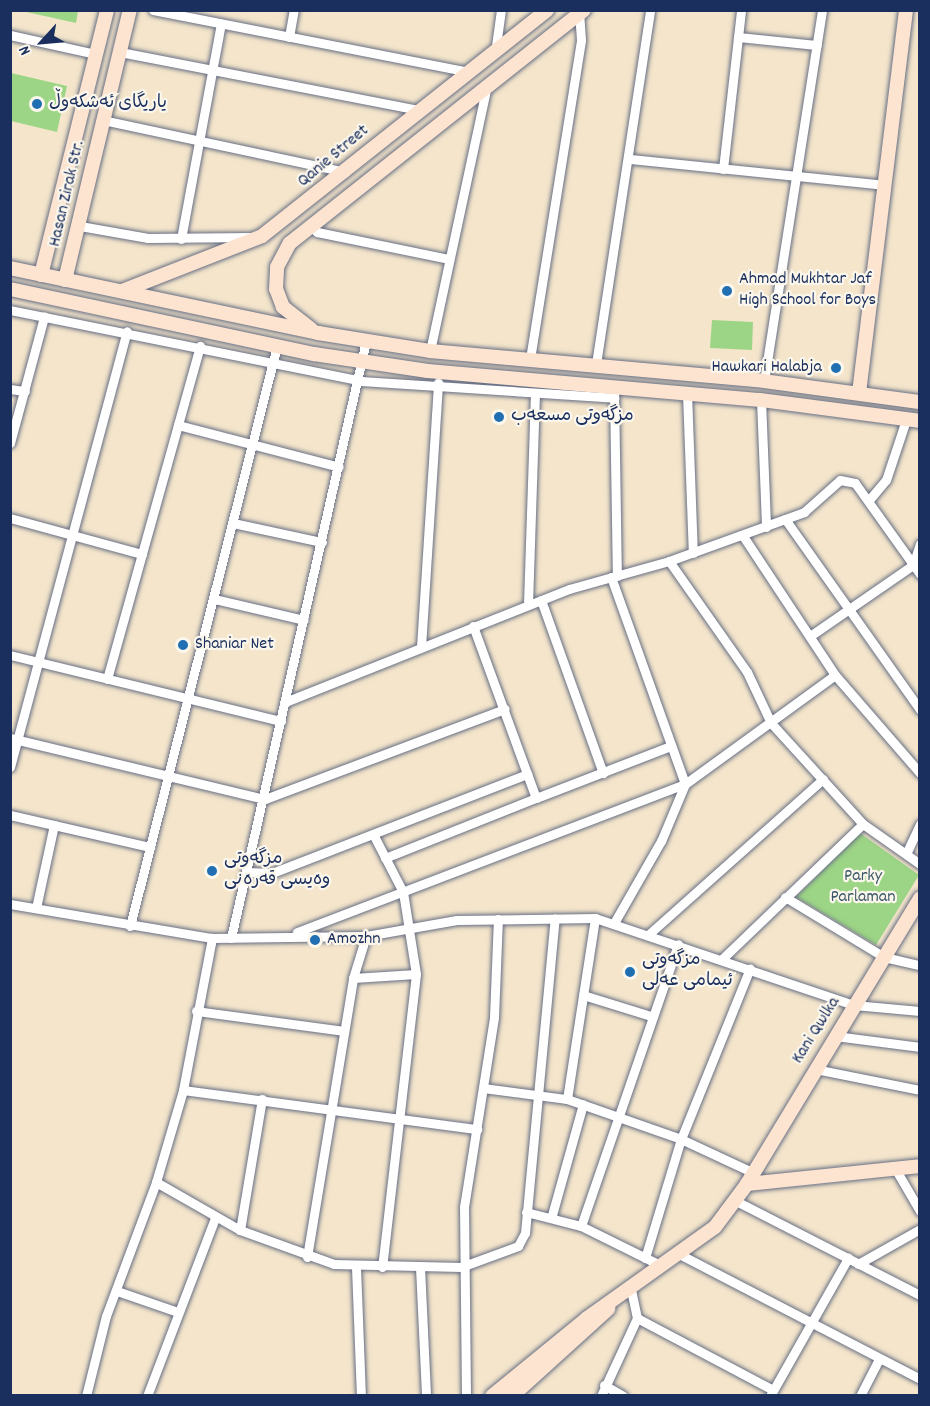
<!DOCTYPE html>
<html>
<head>
<meta charset="utf-8">
<style>
  body { margin:0 }
  #map { position:relative; width:930px; height:1406px; overflow:hidden; background:#f4e5cb; font-family:Dekko,"Playpen Sans Arabic",sans-serif }
  div>[style] { position:absolute }
  [style*='--x'] { left:calc(var(--x)*1px); top:calc(var(--y)*1px); width:calc(var(--w)*1px); rotate:calc(var(--a)*1deg) }
  .green>* { inset:0; background:#9dd586 }
  .roads { filter:drop-shadow(0 0 2px #676f84) drop-shadow(0 0 2px #676f84) }
  .street>* { height:9px; margin:-4.5px; padding:0 4.5px; transform-origin:4.5px; border-radius:4.5px; background:#fff }
  .secondary>* { height:14px; margin:-7px; padding:0 7px; transform-origin:7px; border-radius:7px; background:#fde4d1 }
  .dots>* { width:16px; height:16px; translate:-50% -50%; box-sizing:border-box; border:3px solid #fbf7ec; border-radius:50% }
  span { translate:-50% -50%; white-space:nowrap; text-align:center; line-height:1.15; -webkit-text-stroke:4.5px #fbf7ec; paint-order:stroke }
  .poi-label { font-size:18px; color:#1b2f5e }
  .left { translate:0 -50%; text-align:left }
  .right { translate:-100% -50%; text-align:right }
  .street-label { font-size:18px; color:#1b2f5e }
  .park-label { font-size:18px; color:#3c5868 }
  .frame { position:absolute; inset:0; border:12px solid #1b2f5e; pointer-events:none }
  .north { position:absolute; left:12px; top:12px; width:60px; height:60px; -webkit-text-stroke:4px #fbf7ec; paint-order:stroke; rotate:244deg; font-size:16px; font-weight:700; line-height:24px; text-align:center; color:#1b2f5e }
  .north::after { content:''; display:block; margin:auto; width:21px; height:27px; background:#1b2f5e; clip-path:polygon(50% 0,100% 100%,50% 72%,0 100%) }
</style>
</head>
<body>
<div id="map">
  <div class="green">
    <div style="clip-path:polygon(22px 11px,78px 11px,76px 23px)"></div>
    <div style="clip-path:polygon(11px 73px,67px 86px,57px 132px,11px 121px)"></div>
    <div style="clip-path:polygon(712px 320px,753px 322px,752px 350px,710px 348px)"></div>
    <div style="clip-path:polygon(860px 833px,919px 875px,876px 945px,796px 897px)"></div>
  </div>
  <div class="roads">
    <div class="street">
      <div style="--x:153;--y:10;--w:323;--a:11.1"></div>
      <div style="--x:10;--y:35;--w:87;--a:12.6"></div>
      <div style="--x:289;--y:37;--w:27;--a:-80"></div>
      <div style="--x:738;--y:37;--w:79;--a:5.8"></div>
      <div style="--x:120;--y:52;--w:305;--a:11"></div>
      <div style="--x:495;--y:53;--w:43;--a:-82.1"></div>
      <div style="--x:103;--y:120;--w:248;--a:12.1"></div>
      <div style="--x:630;--y:159;--w:255;--a:5.8"></div>
      <div style="--x:723;--y:169;--w:160;--a:-83.5"></div>
      <div style="--x:309;--y:225;--w:11;--a:41"></div>
      <div style="--x:317;--y:232;--w:134;--a:11.6"></div>
      <div style="--x:80;--y:226;--w:69;--a:10"></div>
      <div style="--x:148;--y:238;--w:106;--a:-0.5"></div>
      <div style="--x:181;--y:239;--w:219;--a:-79.5"></div>
      <div style="--x:10;--y:310;--w:358;--a:11.4"></div>
      <div style="--x:361;--y:381;--w:254;--a:3.8"></div>
      <div style="--x:430;--y:351;--w:267;--a:-77.9"></div>
      <div style="--x:530;--y:359;--w:323;--a:-80.9"></div>
      <div style="--x:581;--y:40;--w:26;--a:-94"></div>
      <div style="--x:596;--y:364;--w:358;--a:-81.3"></div>
      <div style="--x:764;--y:381;--w:376;--a:-81.1"></div>
      <div style="--x:10;--y:389;--w:15;--a:8"></div>
      <div style="--x:614;--y:392;--w:184;--a:89.1"></div>
      <div style="--x:687;--y:393;--w:160;--a:87.9"></div>
      <div style="--x:761;--y:400;--w:127;--a:87.7"></div>
      <div style="--x:178;--y:425;--w:166;--a:14.6"></div>
      <div style="--x:10;--y:443;--w:131;--a:-74.9"></div>
      <div style="--x:869;--y:500;--w:26;--a:-50"></div>
      <div style="--x:886;--y:480;--w:63;--a:-71.6"></div>
      <div style="--x:10;--y:518;--w:137;--a:15.3"></div>
      <div style="--x:785;--y:519;--w:234;--a:54.7"></div>
      <div style="--x:233;--y:523;--w:91;--a:12.1"></div>
      <div style="--x:743;--y:536;--w:167;--a:56.5"></div>
      <div style="--x:835;--y:675;--w:130;--a:49.1"></div>
      <div style="--x:669;--y:561;--w:136;--a:54.9"></div>
      <div style="--x:747;--y:672;--w:56;--a:64.8"></div>
      <div style="--x:771;--y:723;--w:137;--a:47.7"></div>
      <div style="--x:863;--y:824;--w:70;--a:35.1"></div>
      <div style="--x:611;--y:577;--w:220;--a:70.3"></div>
      <div style="--x:685;--y:784;--w:62;--a:112.8"></div>
      <div style="--x:661;--y:841;--w:95;--a:119.8"></div>
      <div style="--x:214;--y:599;--w:92;--a:13.1"></div>
      <div style="--x:541;--y:600;--w:184;--a:70.3"></div>
      <div style="--x:528;--y:604;--w:209;--a:-88.1"></div>
      <div style="--x:473;--y:626;--w:183;--a:69.9"></div>
      <div style="--x:536;--y:798;--w:145;--a:-21.1"></div>
      <div style="--x:810;--y:636;--w:125;--a:-34.6"></div>
      <div style="--x:913;--y:565;--w:22;--a:-72"></div>
      <div style="--x:421;--y:647;--w:265;--a:-86.3"></div>
      <div style="--x:10;--y:655;--w:279;--a:13.7"></div>
      <div style="--x:107;--y:679;--w:346;--a:-74.4"></div>
      <div style="--x:285;--y:702;--w:306;--a:-21.7"></div>
      <div style="--x:569;--y:589;--w:104;--a:-15.6"></div>
      <div style="--x:669;--y:561;--w:144;--a:-19.9"></div>
      <div style="--x:804;--y:512;--w:48;--a:-41.6"></div>
      <div style="--x:840;--y:480;--w:15;--a:11"></div>
      <div style="--x:855;--y:483;--w:112;--a:54.5"></div>
      <div style="--x:10;--y:738;--w:262;--a:13.5"></div>
      <div style="--x:265;--y:799;--w:256;--a:-20.6"></div>
      <div style="--x:10;--y:767;--w:451;--a:-75"></div>
      <div style="--x:10;--y:815;--w:144;--a:12.9"></div>
      <div style="--x:373;--y:834;--w:65;--a:62.7"></div>
      <div style="--x:403;--y:892;--w:83;--a:81"></div>
      <div style="--x:416;--y:974;--w:295;--a:96.6"></div>
      <div style="--x:906;--y:854;--w:33;--a:-65"></div>
      <div style="--x:385;--y:858;--w:162;--a:-21.7"></div>
      <div style="--x:246;--y:872;--w:26;--a:2"></div>
      <div style="--x:272;--y:873;--w:274;--a:-21.2"></div>
      <div style="--x:785;--y:897;--w:116;--a:31.2"></div>
      <div style="--x:884;--y:957;--w:37;--a:13"></div>
      <div style="--x:10;--y:904;--w:205;--a:9.6"></div>
      <div style="--x:212;--y:938;--w:154;--a:-0.7"></div>
      <div style="--x:366;--y:936;--w:92;--a:-10"></div>
      <div style="--x:457;--y:920;--w:138;--a:-0.8"></div>
      <div style="--x:595;--y:918;--w:273;--a:18.6"></div>
      <div style="--x:854;--y:1005;--w:66;--a:5.2"></div>
      <div style="--x:36;--y:908;--w:85;--a:-77.8"></div>
      <div style="--x:130;--y:926;--w:598;--a:-75.78"></div>
      <div style="--x:297;--y:932;--w:415;--a:-20.9"></div>
      <div style="--x:685;--y:784;--w:185;--a:-36"></div>
      <div style="--x:649;--y:934;--w:233;--a:-41.7"></div>
      <div style="--x:231;--y:938;--w:612;--a:-77.26"></div>
      <div style="--x:722;--y:959;--w:195;--a:-43.8"></div>
      <div style="--x:353;--y:978;--w:63;--a:-3.6"></div>
      <div style="--x:583;--y:995;--w:71;--a:17.2"></div>
      <div style="--x:196;--y:1011;--w:149;--a:7.7"></div>
      <div style="--x:835;--y:1036;--w:86;--a:7.4"></div>
      <div style="--x:815;--y:1069;--w:107;--a:11.3"></div>
      <div style="--x:483;--y:1088;--w:85;--a:7.5"></div>
      <div style="--x:567;--y:1099;--w:121;--a:19.3"></div>
      <div style="--x:681;--y:1139;--w:81;--a:25"></div>
      <div style="--x:183;--y:1090;--w:297;--a:7.6"></div>
      <div style="--x:567;--y:1099;--w:183;--a:-81.2"></div>
      <div style="--x:896;--y:1170;--w:48;--a:59.7"></div>
      <div style="--x:156;--y:1182;--w:97;--a:29.7"></div>
      <div style="--x:240;--y:1230;--w:100;--a:19.9"></div>
      <div style="--x:334;--y:1264;--w:127;--a:1.4"></div>
      <div style="--x:461;--y:1267;--w:61;--a:-20.2"></div>
      <div style="--x:518;--y:1246;--w:15;--a:-62"></div>
      <div style="--x:525;--y:1233;--w:316;--a:-84.6"></div>
      <div style="--x:736;--y:1201;--w:207;--a:27.1"></div>
      <div style="--x:526;--y:1212;--w:57;--a:14.3"></div>
      <div style="--x:581;--y:1226;--w:90;--a:26.3"></div>
      <div style="--x:552;--y:1215;--w:115;--a:-74.4"></div>
      <div style="--x:581;--y:1226;--w:298;--a:-71"></div>
      <div style="--x:240;--y:1230;--w:133;--a:-80.5"></div>
      <div style="--x:681;--y:1255;--w:269;--a:27.4"></div>
      <div style="--x:307;--y:1257;--w:283;--a:-80.6"></div>
      <div style="--x:353;--y:978;--w:44;--a:-72.8"></div>
      <div style="--x:645;--y:1258;--w:124;--a:-73.2"></div>
      <div style="--x:681;--y:1139;--w:184;--a:-68"></div>
      <div style="--x:858;--y:1264;--w:71;--a:-29.4"></div>
      <div style="--x:356;--y:1267;--w:129;--a:87.8"></div>
      <div style="--x:420;--y:1267;--w:129;--a:87.3"></div>
      <div style="--x:117;--y:1291;--w:65;--a:19"></div>
      <div style="--x:637;--y:1318;--w:154;--a:27.9"></div>
      <div style="--x:604;--y:1385;--w:22;--a:30"></div>
      <div style="--x:86;--y:1396;--w:82;--a:-76"></div>
      <div style="--x:106;--y:1316;--w:143;--a:-69.5"></div>
      <div style="--x:156;--y:1182;--w:96;--a:-73.6"></div>
      <div style="--x:183;--y:1090;--w:155;--a:-79.2"></div>
      <div style="--x:147;--y:1396;--w:191;--a:-69.1"></div>
      <div style="--x:466;--y:1396;--w:189;--a:-90.6"></div>
      <div style="--x:464;--y:1207;--w:192;--a:-81"></div>
      <div style="--x:494;--y:1017;--w:98;--a:-87.7"></div>
      <div style="--x:601;--y:1396;--w:86;--a:-65.2"></div>
      <div style="--x:637;--y:1318;--w:30;--a:-102"></div>
      <div style="--x:770;--y:1396;--w:159;--a:-60.5"></div>
      <div style="--x:860;--y:1396;--w:42;--a:-62.8"></div>
    </div>
    <div class="secondary">
      <div style="--x:10;--y:268;--w:315;--a:11.9"></div>
      <div style="--x:318;--y:333;--w:113;--a:9.1"></div>
      <div style="--x:430;--y:351;--w:335;--a:5.1"></div>
      <div style="--x:764;--y:381;--w:157;--a:7.7"></div>
      <div style="--x:41;--y:275;--w:273;--a:-76"></div>
      <div style="--x:65;--y:280;--w:278;--a:-76.5"></div>
      <div style="--x:10;--y:289;--w:311;--a:12.1"></div>
      <div style="--x:314;--y:354;--w:115;--a:8.5"></div>
      <div style="--x:428;--y:371;--w:334;--a:5"></div>
      <div style="--x:761;--y:400;--w:160;--a:7.5"></div>
      <div style="--x:122;--y:291;--w:150;--a:-21.4"></div>
      <div style="--x:262;--y:236;--w:364;--a:-38.4"></div>
      <div style="--x:311;--y:329;--w:36;--a:-142"></div>
      <div style="--x:283;--y:307;--w:19;--a:-111"></div>
      <div style="--x:276;--y:289;--w:22;--a:-87"></div>
      <div style="--x:277;--y:267;--w:27;--a:-62"></div>
      <div style="--x:290;--y:243;--w:375;--a:-38.4"></div>
      <div style="--x:859;--y:393;--w:386;--a:-83"></div>
      <div style="--x:747;--y:1184;--w:174;--a:-5.9"></div>
      <div style="--x:492;--y:1396;--w:122;--a:-39.3"></div>
      <div style="--x:586;--y:1319;--w:158;--a:-35.5"></div>
      <div style="--x:715;--y:1227;--w:54;--a:-53.3"></div>
      <div style="--x:747;--y:1184;--w:334;--a:-58.8"></div>
      <div style="--x:512;--y:1396;--w:130;--a:-42.2"></div>
    </div>
  </div>
  <div class="dots">
    <div style="left:37px;top:104px;background:#1f6fb2"></div>
    <div style="left:727px;top:291px;background:#1f6fb2"></div>
    <div style="left:836px;top:368px;background:#1f6fb2"></div>
    <div style="left:499px;top:417px;background:#1f6fb2"></div>
    <div style="left:183px;top:645px;background:#1f6fb2"></div>
    <div style="left:212px;top:871px;background:#1f6fb2"></div>
    <div style="left:315px;top:940px;background:#1f6fb2"></div>
    <div style="left:630px;top:972px;background:#1f6fb2"></div>
  </div>
  <div class="poi-label">
    <span class="left" style="left:49px;top:104px">یاریگای ئەشکەوڵ</span>
    <span class="left" style="left:739px;top:291px">Ahmad Mukhtar Jaf<br>High School for Boys</span>
    <span class="right" style="left:822px;top:368px">Hawkari Halabja</span>
    <span class="left" style="left:511px;top:417px">مزگەوتی مسعەب</span>
    <span class="left" style="left:195px;top:645px">Shaniar Net</span>
    <span class="left" style="left:224px;top:871px">مزگەوتی<br>وەیسی قەرەنی</span>
    <span class="left" style="left:327px;top:940px">Amozhn</span>
    <span class="left" style="left:642px;top:972px">مزگەوتی<br>ئیمامی عەلی</span>
  </div>
  <div class="street-label">
    <span style="left:334px;top:157px;rotate:-40deg">Qanie Street</span>
    <span style="left:68px;top:194px;rotate:-77deg">Hasan Zirak Str.</span>
    <span style="left:817px;top:1031px;rotate:-58deg">Kani Qwlka</span>
  </div>
  <div class="park-label">
    <span style="left:863px;top:888px">Parky<br>Parlaman</span>
  </div>
  <div class="frame"></div>
  <div class="north">N</div>
</div>
</body>
</html>
